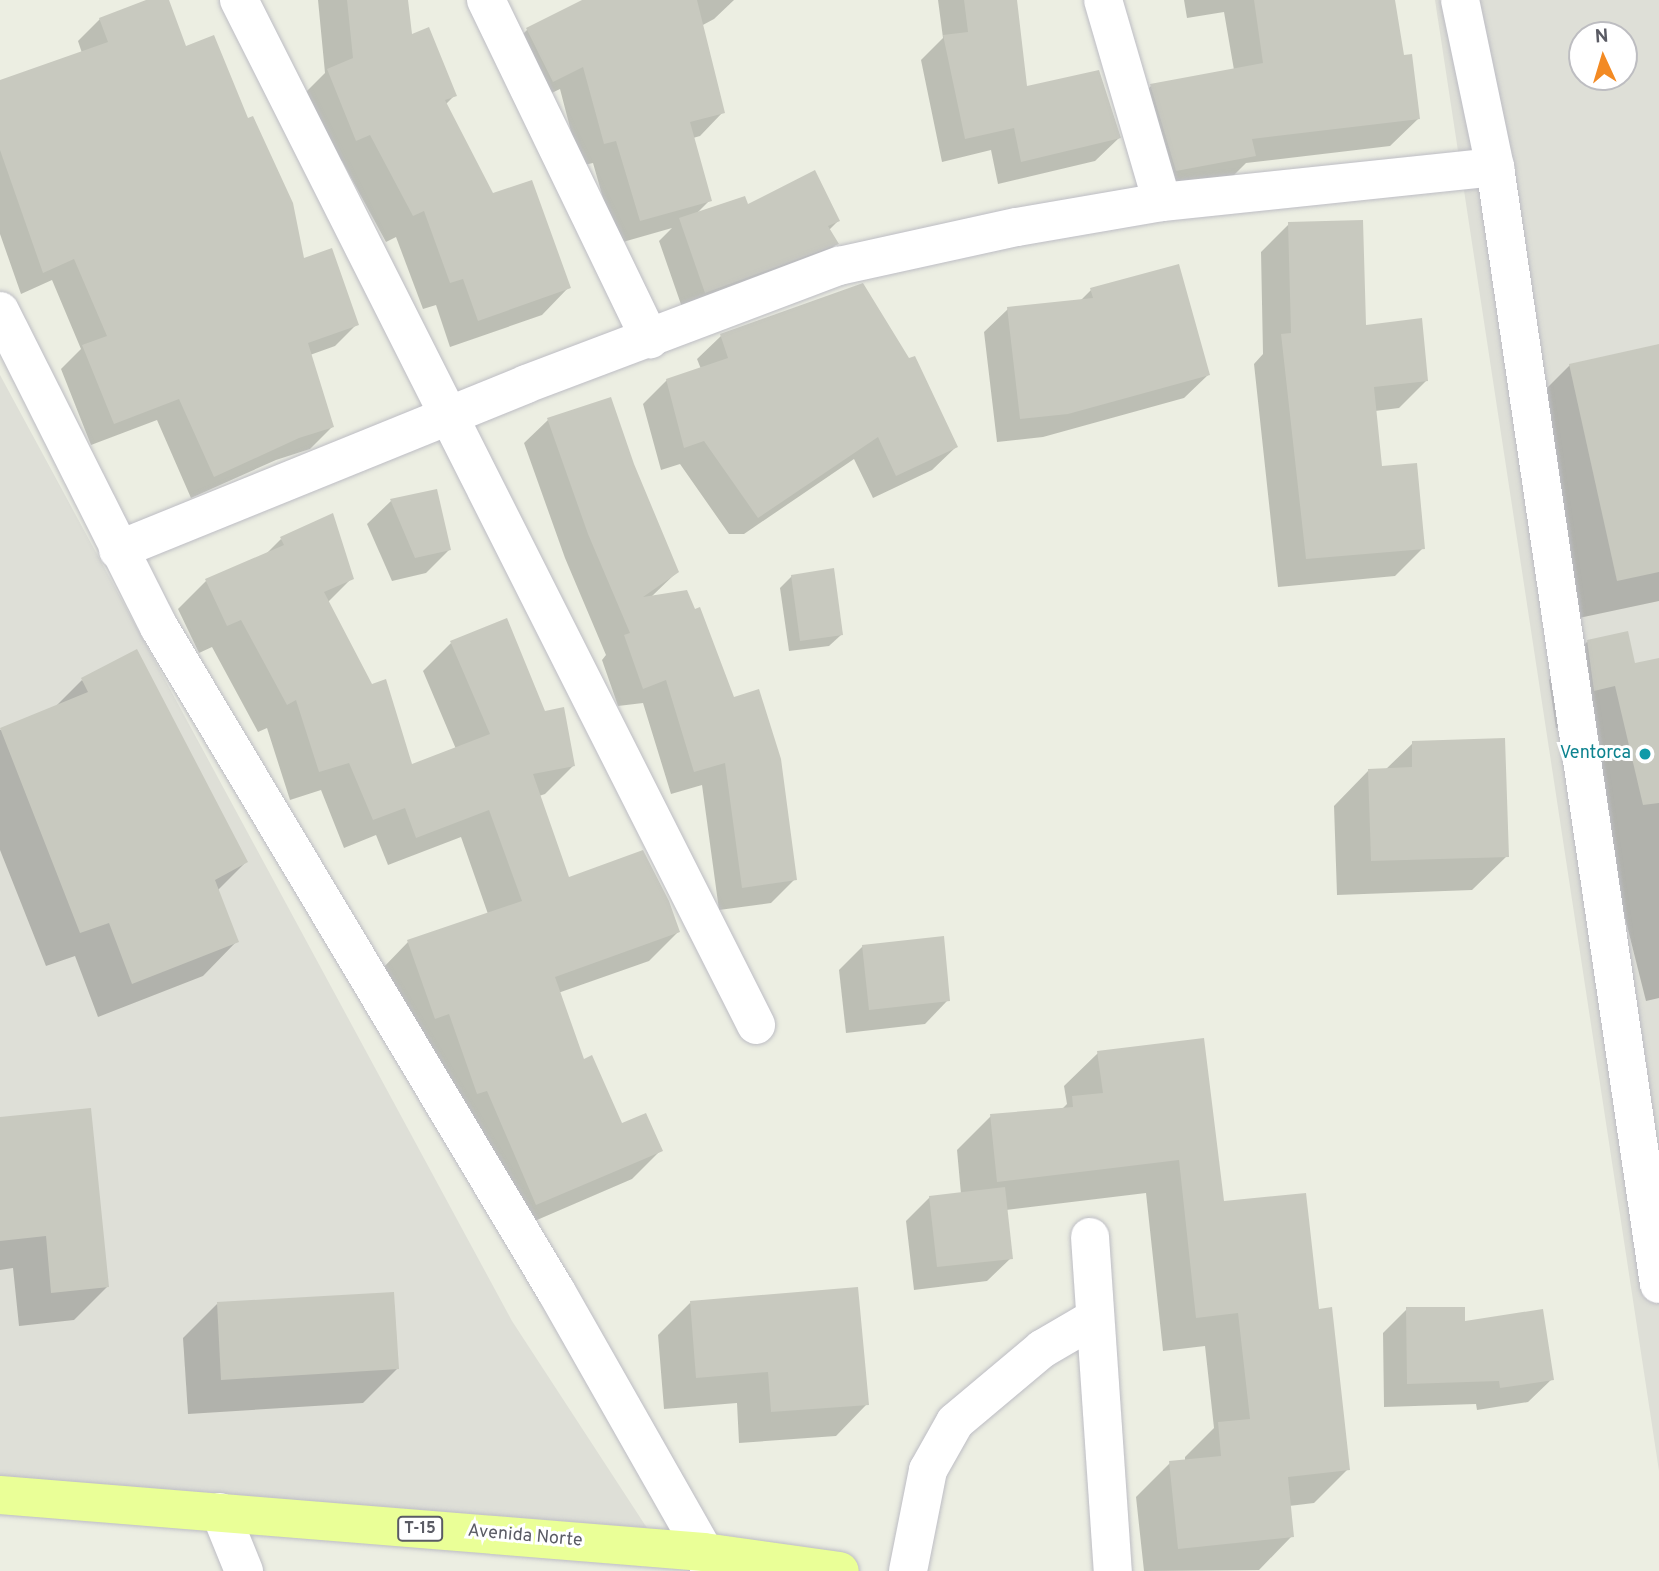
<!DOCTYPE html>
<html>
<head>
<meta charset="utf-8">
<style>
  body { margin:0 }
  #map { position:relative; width:1659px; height:1571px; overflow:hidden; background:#eceee2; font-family:Overpass,sans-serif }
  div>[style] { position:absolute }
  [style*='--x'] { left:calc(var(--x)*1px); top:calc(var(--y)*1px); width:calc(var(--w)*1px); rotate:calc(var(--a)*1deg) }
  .industrial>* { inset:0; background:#dedfd7 }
  .shadow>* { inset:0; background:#0003 }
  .building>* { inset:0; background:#c8c9bf }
  .roads { filter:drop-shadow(0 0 2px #bdbdc4) drop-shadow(0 0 2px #bdbdc4) }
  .minor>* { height:38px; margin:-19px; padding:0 19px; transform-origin:19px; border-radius:19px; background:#fff }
  .trunk>* { height:38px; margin:-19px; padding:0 19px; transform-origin:19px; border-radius:19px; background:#eaff97 }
  .dots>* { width:19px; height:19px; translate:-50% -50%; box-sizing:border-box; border:4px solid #fff; border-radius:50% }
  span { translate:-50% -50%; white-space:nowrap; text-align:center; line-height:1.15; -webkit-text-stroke:6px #fff; paint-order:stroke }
  .shield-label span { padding:2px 5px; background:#fff; border:2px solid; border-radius:5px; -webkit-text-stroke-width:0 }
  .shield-label { font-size:16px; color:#5a5b64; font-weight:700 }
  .culture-label { font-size:18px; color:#0d838f }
  .right { translate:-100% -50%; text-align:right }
  .street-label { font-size:18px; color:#5a5b64 }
  .north { position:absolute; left:1568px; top:21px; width:70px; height:70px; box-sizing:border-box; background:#fff; border:2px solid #bdbdc1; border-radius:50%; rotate:356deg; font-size:19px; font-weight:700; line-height:28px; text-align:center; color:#5a5b64 }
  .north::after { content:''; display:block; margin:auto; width:24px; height:32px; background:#f38a23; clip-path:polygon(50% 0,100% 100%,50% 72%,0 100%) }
</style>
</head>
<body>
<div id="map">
  <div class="industrial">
    <div style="clip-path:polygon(evenodd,1435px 0,1659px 0,1659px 1471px,1435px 0,1582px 35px,1624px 35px,1624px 77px,1582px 77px,1582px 35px)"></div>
    <div style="clip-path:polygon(0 375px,512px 1321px,647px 1528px,0 1476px)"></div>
  </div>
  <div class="shadow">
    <div style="clip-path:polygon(151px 0,167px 0,185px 48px,302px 260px,357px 324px,335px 346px,310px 355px,332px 427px,310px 449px,276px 460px,191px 498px,157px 420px,91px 445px,61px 369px,81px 349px,52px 280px,21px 294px,0 234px,0 81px,82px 53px,78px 41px,100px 19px)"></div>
    <div style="clip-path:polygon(318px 0,407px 0,410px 37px,455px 95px,445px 105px,492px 196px,569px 287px,542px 315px,450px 347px,436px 305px,423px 309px,396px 237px,386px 242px,342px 161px,328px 167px,301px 97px,325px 73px)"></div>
    <div style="clip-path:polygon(586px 0,734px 0,714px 19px,701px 26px,723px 112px,700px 136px,693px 138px,710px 200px,695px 215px,747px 206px,838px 221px,829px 230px,837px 243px,816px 264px,684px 313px,659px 241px,672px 228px,616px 244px,593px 163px,580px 166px,560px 89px,529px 104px,504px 53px,527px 30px)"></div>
    <div style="clip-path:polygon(938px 0,1015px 0,1026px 89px,1119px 138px,1095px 161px,998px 184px,991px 150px,942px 162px,921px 60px,943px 38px)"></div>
    <div style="clip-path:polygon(1184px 0,1393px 0,1402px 57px,1418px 119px,1390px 146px,1246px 163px,1226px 183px,1149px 198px,1124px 113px,1151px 86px,1234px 70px,1224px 12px,1187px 18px)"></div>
    <div style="clip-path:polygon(1289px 224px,1364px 327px,1427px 380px,1399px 408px,1375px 411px,1381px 468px,1423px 548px,1395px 576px,1278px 587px,1254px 364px,1263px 354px,1261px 252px)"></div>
    <div style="clip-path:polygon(863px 285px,956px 447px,932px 470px,873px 498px,854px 459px,744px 534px,729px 534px,680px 464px,661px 470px,643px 404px,667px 380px,701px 369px,697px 359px,721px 336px)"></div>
    <div style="clip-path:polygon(1091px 290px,1208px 375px,1184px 398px,1043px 437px,997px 442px,984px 332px,1008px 309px,1080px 301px)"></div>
    <div style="clip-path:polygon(1659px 346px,1659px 601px,1579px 618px,1531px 404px,1570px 365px)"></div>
    <div style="clip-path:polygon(548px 420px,632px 465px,677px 572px,651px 597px,694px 612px,795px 879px,771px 903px,719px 910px,702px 785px,671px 794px,643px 703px,618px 706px,602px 660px,606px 655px,565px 558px,524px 443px)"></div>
    <div style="clip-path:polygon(436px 491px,449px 550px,426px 573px,392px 581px,367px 524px,391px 501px)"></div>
    <div style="clip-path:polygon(281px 539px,352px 578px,327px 603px,411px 766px,456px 749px,423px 671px,451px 643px,543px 713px,573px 766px,545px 794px,539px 796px,568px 879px,678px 932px,649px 961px,558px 993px,583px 1061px,621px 1125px,661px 1150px,632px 1179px,507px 1233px,380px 971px,408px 942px,488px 914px,461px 837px,388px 865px,376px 835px,344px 848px,321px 790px,290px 800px,267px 728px,258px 732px,212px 647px,199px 653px,178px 609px,206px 581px,265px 555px)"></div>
    <div style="clip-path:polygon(792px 576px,841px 635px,829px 646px,789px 651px,780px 588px)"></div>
    <div style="clip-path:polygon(1587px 642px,1634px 665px,1659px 659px,1659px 998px,1646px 1001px,1576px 723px,1556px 728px,1549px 680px)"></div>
    <div style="clip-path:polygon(82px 680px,246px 862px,217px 891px,237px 941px,203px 976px,98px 1017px,75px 956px,46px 966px,0 850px,0 730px,54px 708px)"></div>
    <div style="clip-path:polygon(1413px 743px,1507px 856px,1472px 890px,1337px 895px,1334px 806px,1368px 771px,1385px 770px)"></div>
    <div style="clip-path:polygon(863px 946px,948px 1000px,925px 1024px,846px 1033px,839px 970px)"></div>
    <div style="clip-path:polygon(1098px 1053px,1222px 1203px,1317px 1311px,1348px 1469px,1314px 1503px,1289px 1506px,1292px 1536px,1259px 1570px,1144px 1571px,1136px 1497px,1170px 1463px,1185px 1461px,1185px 1457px,1214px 1428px,1205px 1346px,1163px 1351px,1146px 1193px,1006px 1210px,1011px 1258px,987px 1281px,914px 1290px,906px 1221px,930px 1197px,961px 1194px,957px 1150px,991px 1116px,1062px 1109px,1067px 1104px,1064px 1086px)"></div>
    <div style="clip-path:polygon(0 1119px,107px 1287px,74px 1320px,19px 1326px,13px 1268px,0 1270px)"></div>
    <div style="clip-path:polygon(690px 1303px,867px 1404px,836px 1436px,739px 1443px,737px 1403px,664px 1409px,658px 1335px)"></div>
    <div style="clip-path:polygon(217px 1304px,397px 1369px,363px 1403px,188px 1414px,183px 1338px)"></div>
    <div style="clip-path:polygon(1407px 1309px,1464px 1323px,1552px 1379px,1528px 1402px,1477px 1410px,1476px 1404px,1384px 1407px,1383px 1333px)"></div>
  </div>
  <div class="building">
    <div style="clip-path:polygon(146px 0,169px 0,186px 46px,214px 35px,248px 118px,253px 116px,293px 203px,304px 258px,332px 248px,359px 325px,308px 343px,334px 427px,299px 438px,214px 477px,179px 399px,114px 424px,82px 345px,107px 336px,74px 259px,43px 273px,0 150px,0 80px,108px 42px,99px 18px)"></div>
    <div style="clip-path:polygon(347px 0,408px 0,412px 34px,429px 27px,457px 96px,445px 100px,493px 193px,532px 180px,571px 288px,478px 321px,463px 279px,450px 283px,424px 211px,413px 216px,370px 135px,356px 141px,327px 69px,353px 58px)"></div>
    <div style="clip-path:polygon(582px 0,697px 0,725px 113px,690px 122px,712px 201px,640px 221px,616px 141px,604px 144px,583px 67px,553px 82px,526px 28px)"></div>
    <div style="clip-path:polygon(964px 0,1017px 0,1027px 86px,1099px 70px,1121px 138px,1021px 162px,1014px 128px,965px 139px,943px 35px,968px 32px)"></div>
    <div style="clip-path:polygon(1254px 0,1395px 0,1404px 55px,1412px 54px,1420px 119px,1252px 139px,1256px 156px,1176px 171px,1150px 84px,1263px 63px)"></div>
    <div style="clip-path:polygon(815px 170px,840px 221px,828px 226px,839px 244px,705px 293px,679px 218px,745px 196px,748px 204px)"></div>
    <div style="clip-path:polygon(1363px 220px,1366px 325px,1422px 318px,1428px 381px,1374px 387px,1382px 466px,1417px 463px,1425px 549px,1306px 559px,1281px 334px,1291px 333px,1288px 222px)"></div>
    <div style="clip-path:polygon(1179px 264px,1210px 375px,1068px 414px,1020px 419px,1007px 307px,1093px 298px,1090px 288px)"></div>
    <div style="clip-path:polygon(863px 283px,909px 358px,915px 356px,958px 447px,896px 476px,878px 437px,758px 518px,704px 441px,684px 448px,666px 379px,728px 358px,720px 334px)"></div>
    <div style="clip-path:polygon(1659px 344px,1659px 572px,1617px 581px,1569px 364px)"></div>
    <div style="clip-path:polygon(611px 397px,634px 464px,679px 572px,643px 597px,687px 590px,695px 609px,700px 607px,734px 697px,759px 689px,781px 759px,797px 880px,742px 888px,725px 763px,694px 772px,666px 680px,643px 689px,624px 635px,630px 633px,588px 534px,547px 418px)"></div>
    <div style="clip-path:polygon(437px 489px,451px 550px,415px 558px,390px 499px)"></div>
    <div style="clip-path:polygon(333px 513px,354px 579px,324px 592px,372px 684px,386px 679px,412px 764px,490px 734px,450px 641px,507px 618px,545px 711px,564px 707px,575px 766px,533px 774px,569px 877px,643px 850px,669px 901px,680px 932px,555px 977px,584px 1059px,592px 1055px,622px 1123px,646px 1113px,663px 1151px,536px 1205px,487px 1091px,477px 1094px,449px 1014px,435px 1019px,407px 940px,522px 901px,489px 810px,416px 838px,405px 808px,373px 820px,349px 763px,319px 772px,296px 700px,287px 705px,241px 620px,227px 626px,205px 579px,284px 545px,280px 537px)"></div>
    <div style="clip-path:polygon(834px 568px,843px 635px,800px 641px,791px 575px)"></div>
    <div style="clip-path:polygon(1628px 631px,1635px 663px,1659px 658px,1659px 803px,1643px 805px,1615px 686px,1594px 691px,1587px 640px)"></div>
    <div style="clip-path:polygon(137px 649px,248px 862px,215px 880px,239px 942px,132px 984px,109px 923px,80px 933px,0 728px,88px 692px,81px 678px)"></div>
    <div style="clip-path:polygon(1505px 738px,1509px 857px,1371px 861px,1368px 769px,1412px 767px,1412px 741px)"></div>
    <div style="clip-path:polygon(944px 936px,950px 1001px,869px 1010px,862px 945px)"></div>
    <div style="clip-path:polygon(1204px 1038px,1224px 1201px,1306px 1193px,1319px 1309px,1332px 1307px,1350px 1470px,1288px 1477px,1294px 1537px,1178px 1549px,1169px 1461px,1221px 1456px,1218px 1422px,1250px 1419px,1238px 1313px,1196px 1318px,1179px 1160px,997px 1182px,990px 1114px,1073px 1107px,1072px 1096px,1103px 1093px,1097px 1051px)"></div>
    <div style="clip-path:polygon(91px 1108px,109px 1287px,51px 1293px,46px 1236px,0 1241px,0 1117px)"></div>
    <div style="clip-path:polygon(1005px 1187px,1013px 1259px,937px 1267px,929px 1196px)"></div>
    <div style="clip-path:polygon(858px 1287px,869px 1405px,771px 1412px,768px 1372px,696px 1378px,690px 1301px)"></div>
    <div style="clip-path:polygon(394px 1292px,399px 1369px,221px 1380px,217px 1302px)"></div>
    <div style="clip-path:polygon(1406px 1307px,1465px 1307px,1465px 1321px,1543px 1309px,1554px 1380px,1500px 1388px,1499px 1381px,1407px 1384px)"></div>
  </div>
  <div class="roads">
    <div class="minor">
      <div style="--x:239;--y:0;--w:1148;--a:63.23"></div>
      <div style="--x:486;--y:0;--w:377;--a:64.2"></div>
      <div style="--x:1103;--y:0;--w:210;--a:73.7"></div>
      <div style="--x:1460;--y:0;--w:171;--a:78.2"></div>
      <div style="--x:1495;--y:167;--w:1129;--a:81.65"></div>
      <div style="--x:0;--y:311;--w:354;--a:63.3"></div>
      <div style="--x:159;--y:627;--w:774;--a:59.13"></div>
      <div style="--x:556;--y:1291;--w:300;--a:60.4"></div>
      <div style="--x:704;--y:1552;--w:20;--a:72"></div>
      <div style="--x:118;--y:550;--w:440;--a:-22.1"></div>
      <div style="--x:526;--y:384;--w:335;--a:-20.7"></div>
      <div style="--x:839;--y:266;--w:182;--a:-12.4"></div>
      <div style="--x:1017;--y:227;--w:147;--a:-9.8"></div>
      <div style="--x:1162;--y:202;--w:335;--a:-6"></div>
      <div style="--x:1090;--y:1237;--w:335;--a:86.1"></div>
      <div style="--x:220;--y:1512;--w:64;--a:67.9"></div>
      <div style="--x:908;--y:1571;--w:103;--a:-78.8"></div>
      <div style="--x:928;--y:1470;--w:55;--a:-60.6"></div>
      <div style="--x:955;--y:1422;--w:114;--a:-40"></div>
      <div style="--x:1042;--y:1349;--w:61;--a:-30.3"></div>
    </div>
    <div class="trunk">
      <div style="--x:0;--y:1495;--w:706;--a:4.63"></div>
      <div style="--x:704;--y:1552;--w:137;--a:8"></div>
    </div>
  </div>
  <div class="dots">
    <div style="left:1645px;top:754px;background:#0f9aa8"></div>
  </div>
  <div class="shield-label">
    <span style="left:420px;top:1529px">T-15</span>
  </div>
  <div class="culture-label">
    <span class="right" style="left:1631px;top:754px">Ventorca</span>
  </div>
  <div class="street-label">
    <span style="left:525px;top:1537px;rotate:5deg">Avenida Norte</span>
  </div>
  <div class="north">N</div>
</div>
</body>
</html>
